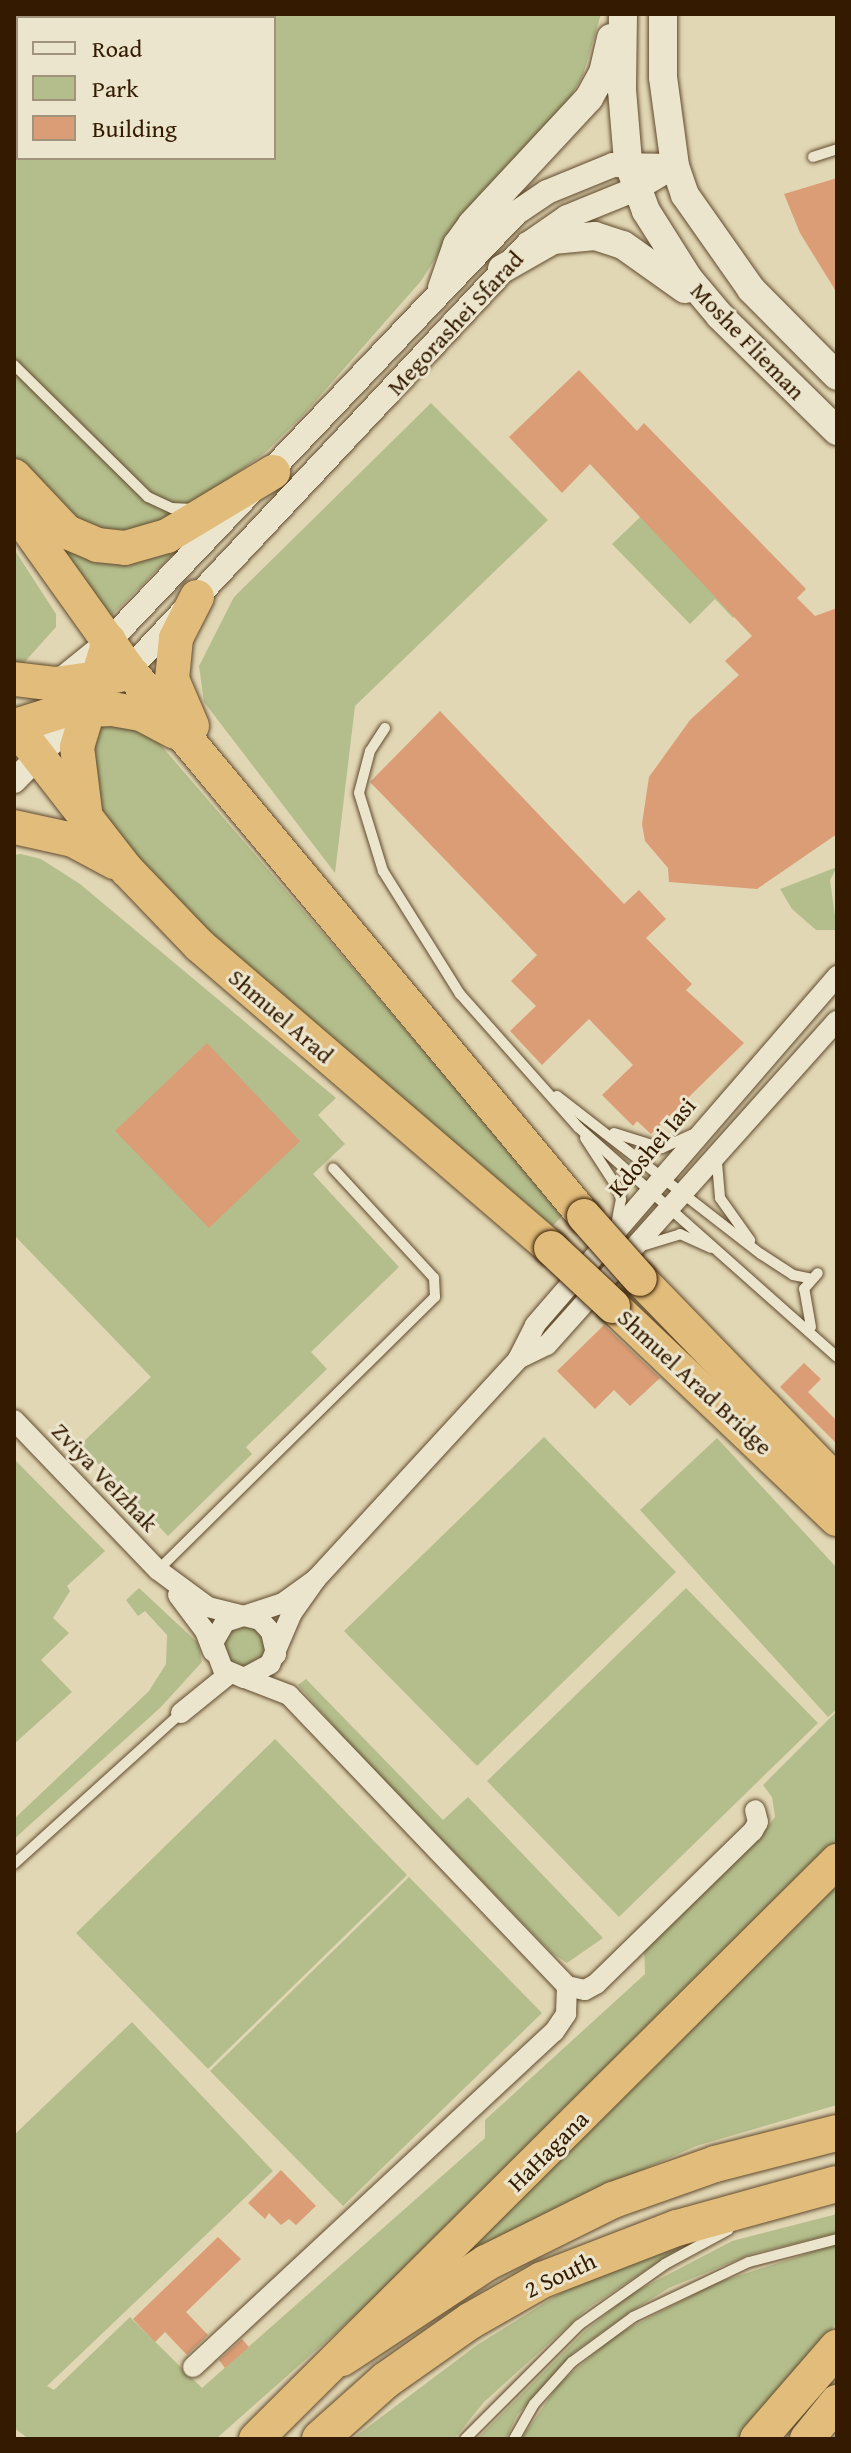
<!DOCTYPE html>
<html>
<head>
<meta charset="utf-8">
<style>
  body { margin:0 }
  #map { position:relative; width:851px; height:2453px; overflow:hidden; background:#e2d7b4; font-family:"Gentium Book Plus",serif }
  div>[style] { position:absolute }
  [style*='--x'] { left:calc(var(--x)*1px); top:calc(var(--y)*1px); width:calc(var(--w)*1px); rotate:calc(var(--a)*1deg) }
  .green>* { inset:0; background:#b4be8c }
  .round { border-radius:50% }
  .building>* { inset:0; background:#da9d76 }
  .roads { filter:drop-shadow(0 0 2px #604a2d) drop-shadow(0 0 2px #604a2d) }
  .service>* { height:10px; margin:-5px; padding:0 5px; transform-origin:5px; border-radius:5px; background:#ece5ce }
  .minor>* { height:20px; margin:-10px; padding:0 10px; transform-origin:10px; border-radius:10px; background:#ece5ce }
  .tertiary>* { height:24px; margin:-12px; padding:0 12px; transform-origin:12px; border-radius:12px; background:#ece5ce }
  .secondary>* { height:28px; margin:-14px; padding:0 14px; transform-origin:14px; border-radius:14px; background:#ece5ce }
  .trunk>* { height:34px; margin:-17px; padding:0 17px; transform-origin:17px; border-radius:17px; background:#e1bc7a }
  .motorway>* { height:36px; margin:-18px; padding:0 18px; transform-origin:18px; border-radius:18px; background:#e1bc7a }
  .bridges { filter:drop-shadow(0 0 2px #341b00) drop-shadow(0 0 2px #341b00) }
  .trunk-bridge>* { height:34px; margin:-17px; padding:0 17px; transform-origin:17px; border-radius:17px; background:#e1bc7a }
  span { translate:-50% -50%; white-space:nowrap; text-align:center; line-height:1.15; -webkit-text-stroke:6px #ece5ce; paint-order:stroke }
  .street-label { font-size:24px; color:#341b00 }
  .frame { position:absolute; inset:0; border:16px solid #341b00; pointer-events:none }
  .legend { position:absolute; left:16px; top:16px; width:260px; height:144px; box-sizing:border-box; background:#ece5ce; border:2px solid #a2947c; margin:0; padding:10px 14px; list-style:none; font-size:24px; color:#341b00 }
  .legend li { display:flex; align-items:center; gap:16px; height:40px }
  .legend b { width:40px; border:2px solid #a2947c }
</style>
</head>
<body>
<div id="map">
  <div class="green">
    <div style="clip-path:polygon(evenodd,14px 14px,601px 14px,583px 75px,563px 110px,458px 223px,421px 281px,304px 414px,267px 451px,165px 526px,94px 537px,14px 462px,14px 14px,18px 18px,274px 18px,274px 158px,18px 158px,18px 18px)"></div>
    <div style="clip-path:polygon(431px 403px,548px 520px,355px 706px,335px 873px,204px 702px,199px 666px,234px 597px)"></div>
    <div style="clip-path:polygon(676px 483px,771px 582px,733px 618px,715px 599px,690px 624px,612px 544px)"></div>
    <div style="clip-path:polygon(43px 526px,161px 546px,172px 555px,108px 619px)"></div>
    <div style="clip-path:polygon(14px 549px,56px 614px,56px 627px,21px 666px,14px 664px)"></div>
    <div style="clip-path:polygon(95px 719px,136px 727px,159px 743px,564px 1214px,546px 1233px,222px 950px,105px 826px,90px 790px)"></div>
    <div style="clip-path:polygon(21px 854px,41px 859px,80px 884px,336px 1098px,318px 1115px,345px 1144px,313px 1174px,399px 1267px,311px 1352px,327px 1369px,246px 1447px,252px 1454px,168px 1536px,80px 1445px,151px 1377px,14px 1235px,14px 855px)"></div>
    <div style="clip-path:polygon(837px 867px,830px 880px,837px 930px,816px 930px,792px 909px,780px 889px)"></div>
    <div style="clip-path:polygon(544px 1437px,676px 1572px,477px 1766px,344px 1631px)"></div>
    <div style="clip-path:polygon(717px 1438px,837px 1568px,837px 1709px,828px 1717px,640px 1510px)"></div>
    <div style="clip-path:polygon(14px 1459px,105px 1551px,67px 1586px,70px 1591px,53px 1618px,69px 1633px,41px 1660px,72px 1692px,14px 1744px)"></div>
    <div style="clip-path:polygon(139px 1588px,198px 1643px,202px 1662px,160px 1708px,14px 1839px,14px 1819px,149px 1691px,166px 1664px,167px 1635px,145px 1611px,138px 1616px,126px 1600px)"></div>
    <div style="clip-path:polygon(686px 1588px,818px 1723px,619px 1917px,487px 1781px)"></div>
    <div class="round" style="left:223px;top:1625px;width:42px;height:42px"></div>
    <div style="clip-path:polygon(306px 1679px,443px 1820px,468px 1797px,603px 1938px,567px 1963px,552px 1953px,350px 1745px,298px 1685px)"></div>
    <div style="clip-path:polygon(837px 1711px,837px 1850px,479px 2206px,216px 2439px,29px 2439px,14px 2428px,14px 2135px,132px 2022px,273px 2171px,47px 2386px,54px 2390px,130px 2317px,202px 2388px,485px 2138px,485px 2120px,645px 1974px,644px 1943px,765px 1830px,775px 1817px,772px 1797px,763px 1785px)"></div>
    <div style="clip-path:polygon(275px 1739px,407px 1875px,208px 2069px,76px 1933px)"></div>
    <div style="clip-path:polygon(409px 1877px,542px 2013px,343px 2206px,210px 2071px)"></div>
    <div style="clip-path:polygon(837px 1880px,837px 2105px,696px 2146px,544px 2214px,452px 2266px)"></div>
    <div style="clip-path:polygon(837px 2214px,837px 2233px,751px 2254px,669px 2288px,630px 2312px,573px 2353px,517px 2415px,506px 2439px,477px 2439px,584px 2332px,631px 2294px,732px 2241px)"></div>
    <div style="clip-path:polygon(721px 2221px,588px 2308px,484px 2402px,454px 2439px,352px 2439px,477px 2345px,559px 2294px,608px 2266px)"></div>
    <div style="clip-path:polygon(837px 2244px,837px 2322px,749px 2439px,521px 2439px,559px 2384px,616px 2335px,716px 2283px)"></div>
  </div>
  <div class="building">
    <div style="clip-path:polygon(837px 178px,837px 293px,800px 233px,784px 194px)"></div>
    <div style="clip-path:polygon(579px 370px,637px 431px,644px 423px,806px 589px,797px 598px,815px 616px,837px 608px,837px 834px,757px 889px,669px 882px,668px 868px,645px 841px,642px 824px,649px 777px,690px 720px,739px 675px,725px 661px,752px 636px,590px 464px,562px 493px,509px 437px)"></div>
    <div style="clip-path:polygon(440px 711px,624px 904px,639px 890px,666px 919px,646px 938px,692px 984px,686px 990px,744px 1043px,651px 1134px,637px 1121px,633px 1126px,602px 1095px,633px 1065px,589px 1019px,542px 1065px,510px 1031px,536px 1006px,511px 981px,537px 955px,370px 782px)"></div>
    <div style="clip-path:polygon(207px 1043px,300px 1141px,209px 1228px,115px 1131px)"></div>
    <div style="clip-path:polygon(604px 1325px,660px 1378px,630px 1406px,614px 1390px,595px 1409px,557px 1371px)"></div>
    <div style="clip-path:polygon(804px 1363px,821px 1379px,808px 1392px,837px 1421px,837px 1444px,780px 1387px)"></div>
    <div style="clip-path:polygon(281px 2170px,316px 2206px,296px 2225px,289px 2219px,281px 2225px,269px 2213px,265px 2219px,248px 2203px)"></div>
    <div style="clip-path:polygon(218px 2237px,241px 2259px,186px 2312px,208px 2335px,187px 2355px,165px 2332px,155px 2342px,133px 2319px)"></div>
    <div style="clip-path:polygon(242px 2339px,249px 2347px,225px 2368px,219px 2360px)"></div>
  </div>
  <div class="roads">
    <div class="service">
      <div style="--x:813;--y:157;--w:25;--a:-18"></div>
      <div style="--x:14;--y:365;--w:188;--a:44.6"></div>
      <div style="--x:148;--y:497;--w:26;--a:25"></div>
      <div style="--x:172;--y:508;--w:20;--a:3"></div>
      <div style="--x:385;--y:728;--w:27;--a:123"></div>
      <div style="--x:370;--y:751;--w:43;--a:104.7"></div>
      <div style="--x:359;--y:793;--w:82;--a:72.9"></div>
      <div style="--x:383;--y:871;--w:145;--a:58"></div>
      <div style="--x:460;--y:994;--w:178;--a:48.4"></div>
      <div style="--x:578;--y:1127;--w:346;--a:41.6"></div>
      <div style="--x:557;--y:1096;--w:258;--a:37.8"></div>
      <div style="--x:761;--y:1254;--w:38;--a:33"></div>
      <div style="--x:793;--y:1275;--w:16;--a:11"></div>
      <div style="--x:614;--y:1133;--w:50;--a:17.4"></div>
      <div style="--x:662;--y:1148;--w:34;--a:-24"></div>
      <div style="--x:585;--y:1138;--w:59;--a:56.9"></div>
      <div style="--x:617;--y:1187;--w:13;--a:72"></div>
      <div style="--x:621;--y:1199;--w:25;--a:101"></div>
      <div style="--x:717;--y:1163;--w:35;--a:85"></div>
      <div style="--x:720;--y:1198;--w:52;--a:54.5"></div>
      <div style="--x:645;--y:1245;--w:37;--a:-17"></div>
      <div style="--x:680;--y:1234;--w:34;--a:24"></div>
      <div style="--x:811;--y:1327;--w:39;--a:-100"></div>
      <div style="--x:804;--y:1289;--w:21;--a:-49"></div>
      <div style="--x:158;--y:1570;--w:389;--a:-44.6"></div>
      <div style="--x:435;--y:1297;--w:19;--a:-93"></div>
      <div style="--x:434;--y:1278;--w:149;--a:-132.6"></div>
      <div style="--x:14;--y:1864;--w:225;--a:-42.1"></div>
      <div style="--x:465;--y:2439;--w:161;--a:-45"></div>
      <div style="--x:579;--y:2325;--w:105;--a:-35.3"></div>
      <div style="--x:665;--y:2264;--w:72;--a:-28.4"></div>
      <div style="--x:514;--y:2439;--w:40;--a:-60.3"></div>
      <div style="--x:534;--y:2404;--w:57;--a:-47.9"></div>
      <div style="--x:572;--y:2362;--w:76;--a:-36.4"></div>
      <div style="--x:633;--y:2317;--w:128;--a:-25.4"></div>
      <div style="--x:749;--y:2262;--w:91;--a:-14.6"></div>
    </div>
    <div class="minor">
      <div style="--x:518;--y:1359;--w:32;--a:-26"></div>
      <div style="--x:547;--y:1345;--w:435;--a:-48.2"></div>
      <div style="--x:14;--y:1420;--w:208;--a:46.2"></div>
      <div style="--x:158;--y:1570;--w:62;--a:36.5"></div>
      <div style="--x:208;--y:1607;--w:54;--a:14"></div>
      <div style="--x:260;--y:1620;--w:16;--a:47"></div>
      <div style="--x:271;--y:1632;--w:23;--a:77"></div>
      <div style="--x:316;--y:1579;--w:41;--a:144"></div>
      <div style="--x:283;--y:1603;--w:61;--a:161.9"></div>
      <div style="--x:225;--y:1622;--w:24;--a:120"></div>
      <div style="--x:213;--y:1643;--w:28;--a:69"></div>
      <div style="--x:223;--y:1669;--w:23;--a:23"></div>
      <div style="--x:244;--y:1678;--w:30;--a:-28"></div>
      <div style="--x:270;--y:1664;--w:56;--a:-66.7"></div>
      <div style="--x:292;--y:1613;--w:42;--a:-54.8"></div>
      <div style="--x:316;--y:1579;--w:299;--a:-47.4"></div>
      <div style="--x:518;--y:1359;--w:38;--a:-63"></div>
      <div style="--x:535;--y:1325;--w:462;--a:-49.1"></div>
      <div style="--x:178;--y:1595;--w:45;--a:53.1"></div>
      <div style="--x:205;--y:1631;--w:22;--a:69"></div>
      <div style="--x:181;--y:1713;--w:62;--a:-39.1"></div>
      <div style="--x:567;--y:1986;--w:18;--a:13"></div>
      <div style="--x:585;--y:1990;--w:13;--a:-29"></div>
      <div style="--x:596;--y:1984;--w:219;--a:-44.3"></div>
      <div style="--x:753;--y:1831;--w:10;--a:-61"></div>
      <div style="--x:758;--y:1822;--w:12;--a:-104"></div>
      <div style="--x:193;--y:2367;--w:492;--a:-42.9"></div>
      <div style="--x:554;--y:2032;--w:22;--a:-56"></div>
      <div style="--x:566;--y:2014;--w:28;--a:-88"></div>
      <div style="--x:567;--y:1986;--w:402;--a:-133.7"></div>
      <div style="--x:289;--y:1695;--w:47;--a:-158.9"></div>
    </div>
    <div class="tertiary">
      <div style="--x:119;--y:680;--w:598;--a:-46.83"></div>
      <div style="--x:528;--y:244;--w:47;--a:-34.7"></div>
      <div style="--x:567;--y:217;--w:74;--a:-22.1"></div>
      <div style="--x:636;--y:189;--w:45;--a:-30.5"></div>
      <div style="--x:57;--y:683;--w:67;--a:-38.9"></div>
      <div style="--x:109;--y:641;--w:591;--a:-46.44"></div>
      <div style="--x:516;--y:213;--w:37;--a:-34"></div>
      <div style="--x:547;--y:192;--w:71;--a:-22.2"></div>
      <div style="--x:613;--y:165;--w:62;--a:0.9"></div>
      <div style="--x:14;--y:781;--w:101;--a:-45.4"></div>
    </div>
    <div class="secondary">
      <div style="--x:623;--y:14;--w:76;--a:90.8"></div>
      <div style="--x:622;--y:90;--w:72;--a:85.2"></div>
      <div style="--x:628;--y:162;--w:52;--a:69.8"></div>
      <div style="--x:646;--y:211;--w:80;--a:57.7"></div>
      <div style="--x:689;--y:279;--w:48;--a:50"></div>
      <div style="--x:720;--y:316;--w:164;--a:44.5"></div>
      <div style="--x:663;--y:14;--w:63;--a:90"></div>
      <div style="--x:663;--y:77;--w:90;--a:82.3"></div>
      <div style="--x:675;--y:166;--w:31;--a:71"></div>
      <div style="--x:685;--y:195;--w:115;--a:54.9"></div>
      <div style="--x:751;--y:289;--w:122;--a:45.3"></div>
      <div style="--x:502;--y:269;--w:59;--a:-29.6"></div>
      <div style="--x:553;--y:240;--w:42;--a:-5.4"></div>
      <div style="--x:595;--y:236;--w:29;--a:18"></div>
      <div style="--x:623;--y:245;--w:76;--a:35.4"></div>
      <div style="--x:442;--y:288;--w:46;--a:-70.8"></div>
      <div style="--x:457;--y:245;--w:26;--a:-54"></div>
      <div style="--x:472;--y:224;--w:172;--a:-47.1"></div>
      <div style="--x:589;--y:98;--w:29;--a:-61"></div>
      <div style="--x:603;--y:73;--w:36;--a:-77"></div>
    </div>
    <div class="trunk">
      <div style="--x:14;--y:476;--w:77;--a:46.6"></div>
      <div style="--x:67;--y:532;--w:33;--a:23"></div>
      <div style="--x:97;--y:545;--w:28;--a:6"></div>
      <div style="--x:125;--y:548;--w:44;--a:-15.9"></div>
      <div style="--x:167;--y:536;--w:124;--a:-31.1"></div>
      <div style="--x:14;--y:509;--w:198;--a:54.5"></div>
      <div style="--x:129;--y:670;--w:711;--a:50.19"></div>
      <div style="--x:14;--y:679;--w:41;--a:7"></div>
      <div style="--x:55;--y:684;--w:60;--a:-7.7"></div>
      <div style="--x:14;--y:725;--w:184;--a:52.1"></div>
      <div style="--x:127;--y:870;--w:105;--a:46.2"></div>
      <div style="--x:200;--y:946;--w:463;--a:40.7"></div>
      <div style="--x:15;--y:726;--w:50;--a:-17.4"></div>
      <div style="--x:63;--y:711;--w:49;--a:-2.3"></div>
      <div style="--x:112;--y:709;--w:29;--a:10"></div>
      <div style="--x:141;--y:714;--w:38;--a:28"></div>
      <div style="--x:192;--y:726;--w:51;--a:-113.1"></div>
      <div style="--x:172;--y:679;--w:41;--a:-84.4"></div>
      <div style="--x:176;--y:638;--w:46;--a:-62.9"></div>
      <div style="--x:85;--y:811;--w:64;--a:-97.1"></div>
      <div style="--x:77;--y:747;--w:111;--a:-73.2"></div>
      <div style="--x:14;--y:827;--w:60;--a:12.4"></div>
      <div style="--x:73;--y:840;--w:47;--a:28.2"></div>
      <div style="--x:640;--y:1279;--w:283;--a:45.9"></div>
      <div style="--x:613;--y:1306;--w:309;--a:43.6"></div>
      <div style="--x:256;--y:2439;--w:820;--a:-44.85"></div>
      <div style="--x:807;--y:2439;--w:48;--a:-51"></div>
    </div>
    <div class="motorway">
      <div style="--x:342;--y:2358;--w:173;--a:-33.4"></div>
      <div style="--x:486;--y:2263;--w:142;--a:-26.4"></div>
      <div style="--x:613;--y:2200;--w:108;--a:-19.4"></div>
      <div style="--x:715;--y:2164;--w:126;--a:-14.3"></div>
      <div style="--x:320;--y:2439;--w:89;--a:-41.8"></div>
      <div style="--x:386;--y:2380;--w:103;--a:-35.1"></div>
      <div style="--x:470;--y:2321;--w:83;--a:-29.7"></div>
      <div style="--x:542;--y:2280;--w:145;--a:-21.1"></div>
      <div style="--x:677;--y:2228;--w:166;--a:-15.4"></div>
      <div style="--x:758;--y:2439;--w:121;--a:-49"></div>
    </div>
  </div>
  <div class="bridges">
    <div class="trunk-bridge">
      <div style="--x:584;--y:1216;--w:84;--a:48.4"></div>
      <div style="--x:551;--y:1248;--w:85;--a:43.1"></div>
    </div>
  </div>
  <div class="street-label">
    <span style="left:455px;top:323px;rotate:-47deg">Megorashei Sfarad</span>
    <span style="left:748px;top:341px;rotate:46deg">Moshe Flieman</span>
    <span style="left:281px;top:1016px;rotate:41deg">Shmuel Arad</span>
    <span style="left:652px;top:1147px;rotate:-50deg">Kdoshei Iasi</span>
    <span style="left:695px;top:1382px;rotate:43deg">Shmuel Arad Bridge</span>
    <span style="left:105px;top:1477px;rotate:46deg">Zviya VeIzhak</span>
    <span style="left:548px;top:2151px;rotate:-45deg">HaHagana</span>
    <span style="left:560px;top:2275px;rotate:-25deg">2 South</span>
  </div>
  <div class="frame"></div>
  <ul class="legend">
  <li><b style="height:10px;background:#ece5ce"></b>Road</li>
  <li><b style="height:22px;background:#b4be8c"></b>Park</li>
  <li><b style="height:22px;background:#da9d76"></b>Building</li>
  </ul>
</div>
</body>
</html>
